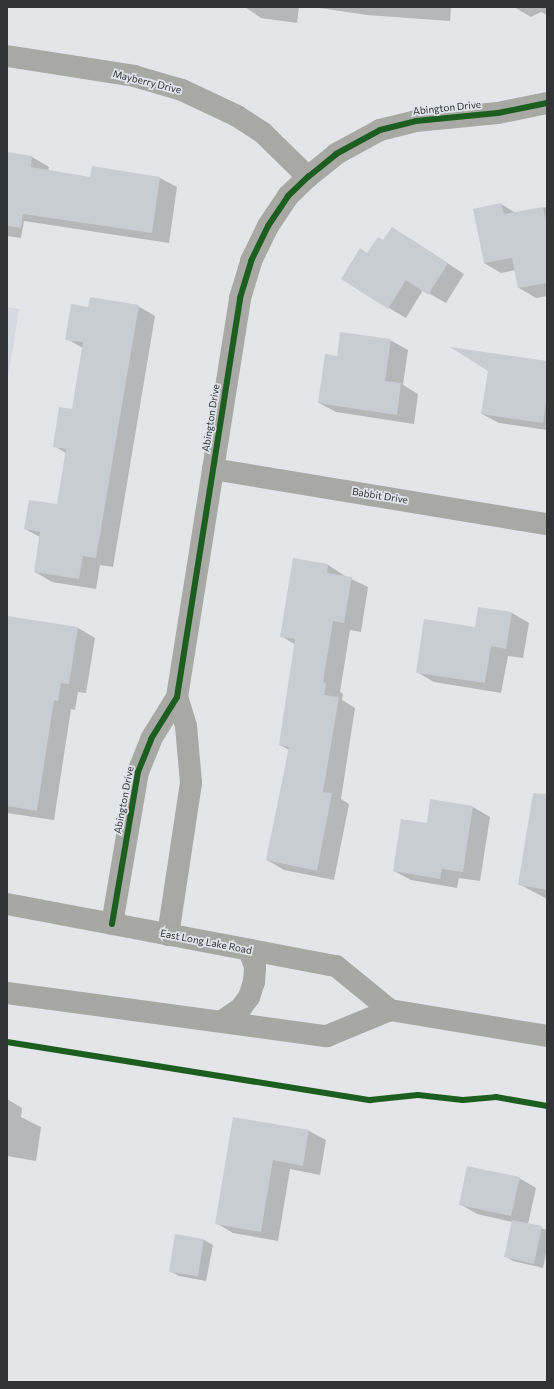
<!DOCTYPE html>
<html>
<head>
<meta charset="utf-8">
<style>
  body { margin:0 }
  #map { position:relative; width:554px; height:1389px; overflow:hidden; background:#e3e5e8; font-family:Commissioner,sans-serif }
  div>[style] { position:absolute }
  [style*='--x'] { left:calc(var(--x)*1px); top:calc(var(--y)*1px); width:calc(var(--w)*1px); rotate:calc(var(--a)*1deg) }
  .built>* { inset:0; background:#d4d9e2 }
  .shadow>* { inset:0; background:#0003 }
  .building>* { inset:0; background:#c8cdd4 }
  .minor>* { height:22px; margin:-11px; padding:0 11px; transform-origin:11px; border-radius:11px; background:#a8a8a5 }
  .secondary>* { height:22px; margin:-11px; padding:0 11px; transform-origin:11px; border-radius:11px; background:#a7a7a4 }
  .cycleway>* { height:6px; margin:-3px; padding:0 3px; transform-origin:3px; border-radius:3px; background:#1b5e20 }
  span { translate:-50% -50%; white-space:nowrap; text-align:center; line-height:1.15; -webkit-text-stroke:3.5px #e0e4eb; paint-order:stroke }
  .street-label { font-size:10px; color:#313335 }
  .frame { position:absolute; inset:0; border:8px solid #313335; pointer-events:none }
</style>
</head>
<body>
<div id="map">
  <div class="built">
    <div style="clip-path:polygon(7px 307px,19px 309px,7px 384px)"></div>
  </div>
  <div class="shadow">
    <div style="clip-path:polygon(245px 7px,299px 7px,297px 23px,261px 18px)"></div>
    <div style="clip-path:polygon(313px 7px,451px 7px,450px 21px,367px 15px)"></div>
    <div style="clip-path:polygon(514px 7px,547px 7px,547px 15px,541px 12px,531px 17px)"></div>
    <div style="clip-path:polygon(7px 153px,32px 157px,49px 167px,48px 171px,91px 178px,93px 167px,160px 178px,177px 187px,169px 243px,24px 221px,21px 238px,7px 236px)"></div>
    <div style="clip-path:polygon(501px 204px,516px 213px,547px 207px,547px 296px,536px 298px,519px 288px,516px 270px,501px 273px,484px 263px)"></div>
    <div style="clip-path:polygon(409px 238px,464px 274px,446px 303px,423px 290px,406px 318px,389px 308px,368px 254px,384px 241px)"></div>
    <div style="clip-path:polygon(138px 306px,155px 316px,113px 567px,100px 565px,96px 589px,52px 582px,35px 572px,40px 537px,25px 529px,58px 505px,66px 453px,54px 446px,73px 410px,83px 348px,67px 339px,89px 308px)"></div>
    <div style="clip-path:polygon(390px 340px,408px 350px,403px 385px,418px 394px,414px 424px,336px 412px,319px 403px,338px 357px)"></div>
    <div style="clip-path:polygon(547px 362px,547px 430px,499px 423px,482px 414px)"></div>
    <div style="clip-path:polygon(328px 565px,345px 576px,368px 587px,361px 632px,350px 630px,340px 692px,343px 694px,342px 700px,355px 708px,341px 799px,349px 804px,334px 880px,284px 870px,267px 860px,289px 750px,280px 745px,296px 645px,281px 636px)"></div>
    <div style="clip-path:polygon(479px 608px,512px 613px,529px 623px,523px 658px,508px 656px,501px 693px,434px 682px,417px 672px,475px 628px)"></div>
    <div style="clip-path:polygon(7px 617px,78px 628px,95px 638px,86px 693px,78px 692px,75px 710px,71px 709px,54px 820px,7px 813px)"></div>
    <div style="clip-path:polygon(431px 800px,473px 807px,490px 817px,480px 881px,459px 878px,457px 888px,411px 880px,394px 871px,428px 824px)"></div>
    <div style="clip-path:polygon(547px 834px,547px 899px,519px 884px)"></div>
    <div style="clip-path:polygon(7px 1099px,22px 1108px,21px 1117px,41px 1127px,36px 1161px,7px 1156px)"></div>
    <div style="clip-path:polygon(234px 1118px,309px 1131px,326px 1140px,320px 1175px,290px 1169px,278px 1241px,233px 1233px,216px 1223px)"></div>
    <div style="clip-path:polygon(519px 1178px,536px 1188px,528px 1224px,547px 1230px,547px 1248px,543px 1268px,513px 1261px,505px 1256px,512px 1222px,477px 1214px,460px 1204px)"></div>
    <div style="clip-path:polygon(176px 1235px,204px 1240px,213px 1245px,206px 1281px,179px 1276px,170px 1271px)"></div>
  </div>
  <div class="building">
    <div style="clip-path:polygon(7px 152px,32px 156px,31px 167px,90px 177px,92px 166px,160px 177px,152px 233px,23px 214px,21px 228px,7px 226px)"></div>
    <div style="clip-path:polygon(501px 203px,504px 214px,543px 207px,547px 226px,547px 283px,518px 288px,512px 258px,484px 263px,473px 209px)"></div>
    <div style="clip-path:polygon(392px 227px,448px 263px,428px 295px,406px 280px,388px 309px,341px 279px,360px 248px,367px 253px,378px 237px,383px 240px)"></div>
    <div style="clip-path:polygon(90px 297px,139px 305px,96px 558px,83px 556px,79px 579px,34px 572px,40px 532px,24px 529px,29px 500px,57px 504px,66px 449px,53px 447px,59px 407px,72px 409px,83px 342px,65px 340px,71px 304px,88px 307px)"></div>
    <div style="clip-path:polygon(340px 332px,391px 339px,385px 381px,401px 383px,397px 415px,318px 403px,325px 354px,337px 356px)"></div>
    <div style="clip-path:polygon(450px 347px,547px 361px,547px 394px,543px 423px,481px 414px,488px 371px)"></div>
    <div style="clip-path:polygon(293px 558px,328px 564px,327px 573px,352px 577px,344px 623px,333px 621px,323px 682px,326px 683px,324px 695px,339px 697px,323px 792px,332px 793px,317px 871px,266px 860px,289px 747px,279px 745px,295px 639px,280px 637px)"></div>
    <div style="clip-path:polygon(478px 607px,512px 612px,506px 649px,491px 646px,485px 683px,416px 673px,424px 619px,475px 627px)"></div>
    <div style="clip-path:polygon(7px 616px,78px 627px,69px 684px,61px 683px,58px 701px,54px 700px,37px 811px,7px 806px)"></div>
    <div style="clip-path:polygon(533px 793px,547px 794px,547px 890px,518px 885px)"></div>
    <div style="clip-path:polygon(430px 799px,473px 806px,463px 872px,442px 869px,440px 879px,393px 871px,401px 819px,427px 823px)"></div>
    <div style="clip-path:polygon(233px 1117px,309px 1130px,303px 1166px,273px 1160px,261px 1232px,215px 1224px)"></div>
    <div style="clip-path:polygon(467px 1166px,520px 1177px,511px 1216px,459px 1205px)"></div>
    <div style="clip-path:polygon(512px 1220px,542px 1226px,534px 1264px,504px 1257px)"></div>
    <div style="clip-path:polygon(175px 1234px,204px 1239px,198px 1276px,169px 1272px)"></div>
  </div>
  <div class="minor">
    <div style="--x:7;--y:56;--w:129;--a:8.9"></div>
    <div style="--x:134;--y:76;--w:50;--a:16.3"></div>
    <div style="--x:182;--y:90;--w:61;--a:25.3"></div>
    <div style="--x:237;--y:116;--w:31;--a:33"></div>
    <div style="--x:263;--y:133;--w:63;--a:44.4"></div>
    <div style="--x:213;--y:469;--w:338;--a:9.4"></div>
    <div style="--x:112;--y:924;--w:154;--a:-80.3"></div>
    <div style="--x:138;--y:772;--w:35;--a:-68"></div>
    <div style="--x:151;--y:739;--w:49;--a:-58.2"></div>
    <div style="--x:177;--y:697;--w:404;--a:-81"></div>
    <div style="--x:240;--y:298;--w:39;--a:-73"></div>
    <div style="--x:251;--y:261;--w:39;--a:-64"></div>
    <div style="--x:268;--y:226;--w:36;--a:-56"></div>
    <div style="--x:288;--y:196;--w:28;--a:-44"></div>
    <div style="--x:308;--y:177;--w:36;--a:-39"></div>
    <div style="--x:336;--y:154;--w:50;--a:-28.6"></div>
    <div style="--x:380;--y:130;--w:37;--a:-14"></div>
    <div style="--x:416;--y:121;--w:82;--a:-5.6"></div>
    <div style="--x:498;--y:113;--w:50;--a:-11.5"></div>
    <div style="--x:168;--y:935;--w:154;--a:-81.4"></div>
    <div style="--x:191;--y:783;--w:57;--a:-95"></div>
    <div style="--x:186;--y:726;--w:30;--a:-107"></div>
  </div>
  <div class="secondary">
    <div style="--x:7;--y:904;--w:335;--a:10.7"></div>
    <div style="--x:336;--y:966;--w:70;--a:39.2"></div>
    <div style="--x:390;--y:1010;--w:159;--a:9.4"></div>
    <div style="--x:7;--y:993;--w:323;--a:7.7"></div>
    <div style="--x:327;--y:1036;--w:68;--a:-22.4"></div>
    <div style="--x:222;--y:1021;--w:23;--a:-34"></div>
    <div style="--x:241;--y:1008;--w:14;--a:-54"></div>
    <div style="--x:249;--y:997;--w:16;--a:-72"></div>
    <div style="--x:254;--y:982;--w:15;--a:-86"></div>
    <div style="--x:255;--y:967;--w:18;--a:-109"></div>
  </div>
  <div class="cycleway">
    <div style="--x:112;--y:924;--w:154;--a:-80.3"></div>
    <div style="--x:138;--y:772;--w:35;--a:-68"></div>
    <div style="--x:151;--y:739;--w:49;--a:-58.2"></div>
    <div style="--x:177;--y:697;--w:404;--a:-81"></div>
    <div style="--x:240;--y:298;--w:39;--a:-73"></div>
    <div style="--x:251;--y:261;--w:39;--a:-64"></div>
    <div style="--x:268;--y:226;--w:36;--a:-56"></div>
    <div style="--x:288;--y:196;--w:28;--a:-44"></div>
    <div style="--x:308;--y:177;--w:36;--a:-39"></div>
    <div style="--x:336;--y:154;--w:50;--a:-28.6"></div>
    <div style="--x:380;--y:130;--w:37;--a:-14"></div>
    <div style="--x:416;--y:121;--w:82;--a:-5.6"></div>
    <div style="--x:498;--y:113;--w:50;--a:-11.5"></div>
    <div style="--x:7;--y:1042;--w:368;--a:9.1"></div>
    <div style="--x:370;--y:1100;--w:48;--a:-5.9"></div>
    <div style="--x:418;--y:1095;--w:45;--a:6.3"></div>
    <div style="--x:463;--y:1100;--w:33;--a:-5"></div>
    <div style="--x:496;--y:1097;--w:52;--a:10"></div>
  </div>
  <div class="street-label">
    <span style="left:147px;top:82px;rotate:14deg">Mayberry Drive</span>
    <span style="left:447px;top:108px;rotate:-6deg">Abington Drive</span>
    <span style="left:211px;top:418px;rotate:-81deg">Abington Drive</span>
    <span style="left:380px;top:496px;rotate:9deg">Babbit Drive</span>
    <span style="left:124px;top:800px;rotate:-79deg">Abington Drive</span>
    <span style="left:206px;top:942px;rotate:11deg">East Long Lake Road</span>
  </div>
  <div class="frame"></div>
</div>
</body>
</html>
